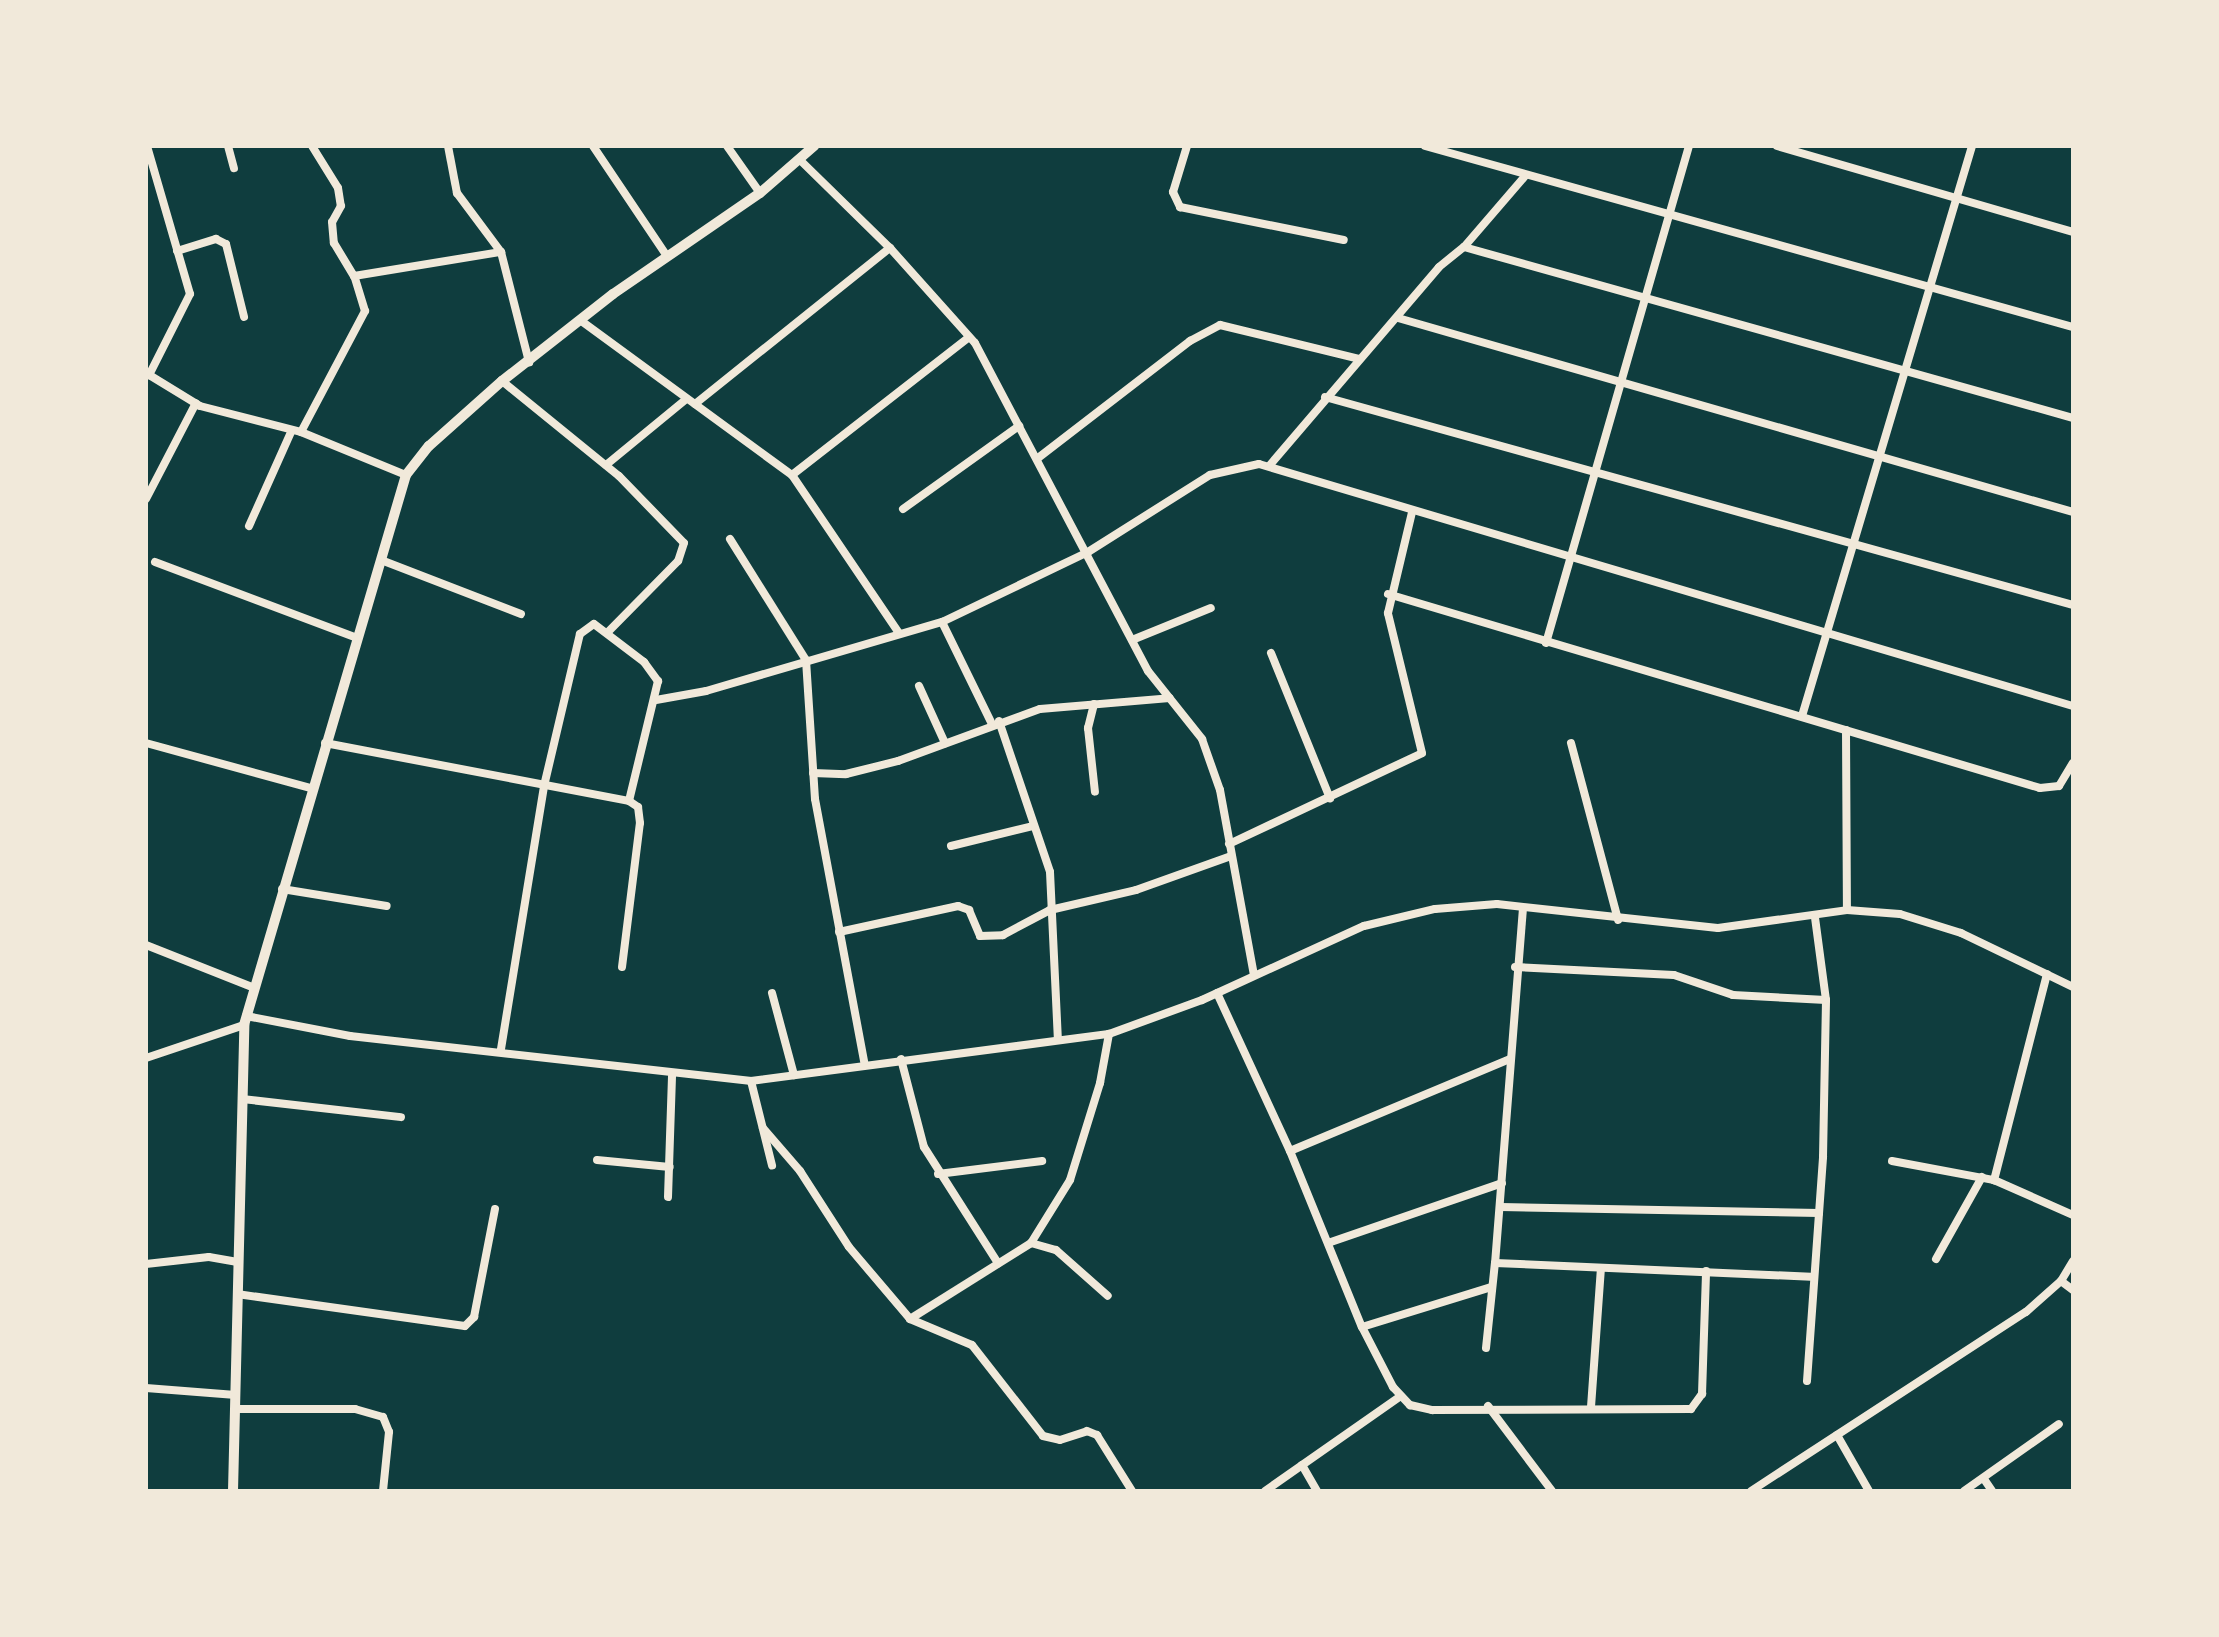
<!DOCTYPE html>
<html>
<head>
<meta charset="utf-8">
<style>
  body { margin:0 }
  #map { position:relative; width:2219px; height:1637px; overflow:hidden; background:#0f3d3e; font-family:"PT Sans",sans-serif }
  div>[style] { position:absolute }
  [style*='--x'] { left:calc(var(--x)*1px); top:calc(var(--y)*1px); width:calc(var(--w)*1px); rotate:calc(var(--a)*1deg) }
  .minor>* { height:8px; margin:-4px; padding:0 4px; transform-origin:4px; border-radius:4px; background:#f1e9da }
  .tertiary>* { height:10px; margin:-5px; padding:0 5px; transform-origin:5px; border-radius:5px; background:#f1e9da }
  span { translate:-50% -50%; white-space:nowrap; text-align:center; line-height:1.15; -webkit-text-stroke:7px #f1e9da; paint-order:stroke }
  .frame { position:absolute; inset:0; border:148px solid #f1e9da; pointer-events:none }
</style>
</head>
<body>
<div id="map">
  <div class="minor">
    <div style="--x:147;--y:146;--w:154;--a:73.8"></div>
    <div style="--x:190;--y:294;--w:91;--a:116.8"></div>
    <div style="--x:228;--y:146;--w:23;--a:75"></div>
    <div style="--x:312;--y:146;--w:49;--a:58.2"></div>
    <div style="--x:338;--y:188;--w:18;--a:81"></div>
    <div style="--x:341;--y:206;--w:18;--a:119"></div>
    <div style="--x:332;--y:222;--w:21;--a:85"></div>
    <div style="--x:334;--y:243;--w:39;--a:59"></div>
    <div style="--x:448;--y:146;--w:48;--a:79.2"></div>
    <div style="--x:457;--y:193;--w:74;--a:53.3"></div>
    <div style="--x:501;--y:252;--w:114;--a:75.7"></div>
    <div style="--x:593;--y:146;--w:133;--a:56.1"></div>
    <div style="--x:727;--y:146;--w:57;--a:54.9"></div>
    <div style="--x:1187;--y:146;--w:48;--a:106.9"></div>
    <div style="--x:1173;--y:192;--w:17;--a:65"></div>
    <div style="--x:1180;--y:207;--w:167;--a:11.4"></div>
    <div style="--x:1425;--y:146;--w:673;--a:15.61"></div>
    <div style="--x:1777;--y:146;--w:308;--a:16.2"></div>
    <div style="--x:800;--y:160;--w:126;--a:44.4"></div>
    <div style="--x:890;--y:248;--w:127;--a:48.2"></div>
    <div style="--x:975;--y:343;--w:371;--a:62.2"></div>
    <div style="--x:1148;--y:671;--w:87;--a:51.5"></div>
    <div style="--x:1202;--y:739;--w:54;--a:70.6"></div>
    <div style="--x:1220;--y:790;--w:188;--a:79.6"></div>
    <div style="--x:1464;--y:247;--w:633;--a:15.68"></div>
    <div style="--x:177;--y:251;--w:41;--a:-17.1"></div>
    <div style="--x:216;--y:239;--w:11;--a:27"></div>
    <div style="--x:226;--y:244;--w:75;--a:76.1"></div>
    <div style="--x:1398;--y:318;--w:702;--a:16.04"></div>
    <div style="--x:580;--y:320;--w:263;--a:36.2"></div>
    <div style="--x:792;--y:475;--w:191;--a:55.9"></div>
    <div style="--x:146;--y:373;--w:63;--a:31.4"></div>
    <div style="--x:200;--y:406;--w:104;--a:14.4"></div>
    <div style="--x:301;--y:432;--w:113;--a:22.3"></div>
    <div style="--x:502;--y:381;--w:151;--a:39.1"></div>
    <div style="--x:619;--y:476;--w:93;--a:45.9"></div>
    <div style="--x:684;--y:543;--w:19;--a:108"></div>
    <div style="--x:678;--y:561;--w:98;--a:134.6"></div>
    <div style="--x:1325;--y:397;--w:776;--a:15.54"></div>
    <div style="--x:695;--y:404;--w:250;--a:-38.7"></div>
    <div style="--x:301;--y:432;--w:137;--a:-62.1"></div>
    <div style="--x:365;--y:311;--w:37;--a:-107"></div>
    <div style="--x:354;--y:276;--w:149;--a:-9.3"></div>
    <div style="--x:1038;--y:458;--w:192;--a:-37.6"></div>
    <div style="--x:1190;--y:341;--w:34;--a:-28"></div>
    <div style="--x:1220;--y:325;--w:143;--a:13.7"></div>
    <div style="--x:606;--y:465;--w:102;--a:-39.4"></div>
    <div style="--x:1270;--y:465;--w:260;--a:-49.5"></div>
    <div style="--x:1439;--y:267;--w:32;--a:-39"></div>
    <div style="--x:1464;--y:247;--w:94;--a:-49.3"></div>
    <div style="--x:792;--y:475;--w:224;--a:-37.9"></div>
    <div style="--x:146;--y:499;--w:108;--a:-62.5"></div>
    <div style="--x:903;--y:509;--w:143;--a:-35.6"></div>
    <div style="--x:249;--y:526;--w:105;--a:-65.9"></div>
    <div style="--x:730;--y:539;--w:143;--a:57.9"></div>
    <div style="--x:806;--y:660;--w:139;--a:86.3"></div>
    <div style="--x:815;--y:799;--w:271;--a:79.4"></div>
    <div style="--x:381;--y:560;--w:150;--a:21.1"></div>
    <div style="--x:155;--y:562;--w:216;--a:20.6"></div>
    <div style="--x:1388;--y:594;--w:680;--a:16.57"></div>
    <div style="--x:2040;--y:788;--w:19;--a:-6"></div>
    <div style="--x:2059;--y:786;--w:27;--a:-59"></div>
    <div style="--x:942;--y:622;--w:114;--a:63.9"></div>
    <div style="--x:1132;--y:640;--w:85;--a:-22.1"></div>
    <div style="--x:1546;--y:643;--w:517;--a:-73.95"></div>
    <div style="--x:1271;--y:653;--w:157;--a:67.9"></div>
    <div style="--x:919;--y:686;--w:63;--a:65.5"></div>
    <div style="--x:656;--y:700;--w:51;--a:-10.2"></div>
    <div style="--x:706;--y:691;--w:246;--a:-16.3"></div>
    <div style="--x:942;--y:622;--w:162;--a:-25.6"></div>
    <div style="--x:1088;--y:552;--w:144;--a:-32.3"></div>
    <div style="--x:1210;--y:475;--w:50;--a:-12.7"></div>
    <div style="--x:1259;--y:464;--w:849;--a:16.56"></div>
    <div style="--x:1094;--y:704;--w:25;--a:104"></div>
    <div style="--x:1088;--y:728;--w:64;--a:83.8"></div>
    <div style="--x:1802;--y:716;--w:595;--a:-73.39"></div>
    <div style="--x:999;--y:721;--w:159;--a:71.3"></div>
    <div style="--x:1050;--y:872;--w:167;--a:87.3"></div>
    <div style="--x:1846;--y:730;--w:180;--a:89.7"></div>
    <div style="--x:146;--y:743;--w:171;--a:15.3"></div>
    <div style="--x:325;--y:743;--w:309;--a:10.8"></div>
    <div style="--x:1571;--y:743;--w:183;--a:75.1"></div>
    <div style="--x:813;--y:773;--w:33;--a:2"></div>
    <div style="--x:846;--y:774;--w:54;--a:-14"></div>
    <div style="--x:898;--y:761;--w:151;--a:-20.1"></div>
    <div style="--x:1040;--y:709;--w:130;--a:-4.8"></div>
    <div style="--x:1229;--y:844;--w:213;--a:-25.2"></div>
    <div style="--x:1422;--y:753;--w:144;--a:-103.7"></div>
    <div style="--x:1388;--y:613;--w:104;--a:-76.6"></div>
    <div style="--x:951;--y:846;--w:84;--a:-13.7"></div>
    <div style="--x:282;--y:889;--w:106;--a:9.2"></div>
    <div style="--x:1523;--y:908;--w:356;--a:94.5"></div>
    <div style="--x:1495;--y:1263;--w:316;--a:2.5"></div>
    <div style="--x:839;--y:932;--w:122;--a:-12.3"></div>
    <div style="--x:958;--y:906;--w:12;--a:20"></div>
    <div style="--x:969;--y:910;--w:28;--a:67"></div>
    <div style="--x:980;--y:936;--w:23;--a:-2"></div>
    <div style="--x:1003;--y:935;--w:53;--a:-28"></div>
    <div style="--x:1050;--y:910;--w:88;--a:-13.1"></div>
    <div style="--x:1136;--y:890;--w:101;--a:-19.7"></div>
    <div style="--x:146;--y:945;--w:114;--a:21.6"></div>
    <div style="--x:622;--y:967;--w:145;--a:-82.9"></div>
    <div style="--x:640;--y:823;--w:16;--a:-97"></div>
    <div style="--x:638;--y:807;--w:11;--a:-146"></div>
    <div style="--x:1515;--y:967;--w:159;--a:2.9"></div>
    <div style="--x:1674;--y:975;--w:62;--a:18.7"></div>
    <div style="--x:1733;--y:995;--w:93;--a:3.1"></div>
    <div style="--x:2047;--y:974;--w:213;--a:104.4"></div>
    <div style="--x:1994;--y:1180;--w:86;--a:23.9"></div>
    <div style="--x:772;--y:993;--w:85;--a:75"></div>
    <div style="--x:1217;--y:993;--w:174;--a:65.2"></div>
    <div style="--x:1290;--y:1151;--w:190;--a:67.8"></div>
    <div style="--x:1362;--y:1327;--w:68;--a:62.7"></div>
    <div style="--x:1393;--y:1387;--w:25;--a:47"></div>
    <div style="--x:1410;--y:1405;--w:23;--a:13"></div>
    <div style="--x:1432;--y:1410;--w:259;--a:-0.2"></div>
    <div style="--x:1691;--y:1409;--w:19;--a:-54"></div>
    <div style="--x:1702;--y:1394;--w:123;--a:-88.1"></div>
    <div style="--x:246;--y:1016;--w:106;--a:10.9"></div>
    <div style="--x:350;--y:1036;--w:404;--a:6.4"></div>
    <div style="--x:751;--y:1081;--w:361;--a:-7.5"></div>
    <div style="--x:1109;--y:1034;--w:99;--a:-20.1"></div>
    <div style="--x:1202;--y:1000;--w:178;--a:-24.6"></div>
    <div style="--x:1364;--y:926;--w:73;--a:-13.5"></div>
    <div style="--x:1435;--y:909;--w:62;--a:-4.6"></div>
    <div style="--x:1497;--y:904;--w:222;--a:6.2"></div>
    <div style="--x:1718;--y:928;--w:130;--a:-7.9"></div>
    <div style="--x:1847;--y:910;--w:53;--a:4.3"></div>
    <div style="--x:1900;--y:914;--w:64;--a:17.3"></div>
    <div style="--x:1961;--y:933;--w:124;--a:25.7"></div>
    <div style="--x:501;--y:1049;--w:266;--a:-80.7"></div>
    <div style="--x:544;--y:786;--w:156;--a:-76.7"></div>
    <div style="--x:580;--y:634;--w:17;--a:-36"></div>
    <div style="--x:594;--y:624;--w:63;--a:37.2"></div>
    <div style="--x:644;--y:662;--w:24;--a:54"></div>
    <div style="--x:658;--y:681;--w:123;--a:103.6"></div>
    <div style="--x:146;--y:1058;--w:103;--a:-18.6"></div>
    <div style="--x:901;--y:1059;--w:91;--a:75.4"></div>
    <div style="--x:924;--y:1147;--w:138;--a:57.5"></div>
    <div style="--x:751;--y:1081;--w:87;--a:76"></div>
    <div style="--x:242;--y:1099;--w:160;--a:6.5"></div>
    <div style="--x:763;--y:1128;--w:57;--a:49.3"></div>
    <div style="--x:800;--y:1171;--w:90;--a:57.2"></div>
    <div style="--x:849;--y:1247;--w:94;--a:49.7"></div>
    <div style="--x:910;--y:1319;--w:67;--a:22.8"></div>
    <div style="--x:972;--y:1345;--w:115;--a:52"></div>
    <div style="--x:1043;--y:1436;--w:17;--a:13"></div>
    <div style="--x:1060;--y:1440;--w:28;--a:-18"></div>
    <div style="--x:1087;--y:1431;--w:11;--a:22"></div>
    <div style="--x:1097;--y:1435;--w:66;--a:58"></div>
    <div style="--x:1290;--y:1151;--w:238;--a:-22.7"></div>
    <div style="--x:597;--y:1160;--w:73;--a:5.5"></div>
    <div style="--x:1892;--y:1161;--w:104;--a:10.6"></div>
    <div style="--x:938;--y:1174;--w:105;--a:-7.1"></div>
    <div style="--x:668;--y:1197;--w:121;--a:-88.1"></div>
    <div style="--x:1501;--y:1207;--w:318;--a:1.1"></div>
    <div style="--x:1031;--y:1243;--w:74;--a:-58.2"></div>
    <div style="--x:1070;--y:1180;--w:102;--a:-72.8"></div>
    <div style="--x:1100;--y:1083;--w:50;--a:-79.6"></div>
    <div style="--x:1328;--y:1243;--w:184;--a:-19"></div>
    <div style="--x:1936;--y:1259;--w:94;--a:-60.7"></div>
    <div style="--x:146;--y:1264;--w:63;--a:-6.3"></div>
    <div style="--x:209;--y:1257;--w:29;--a:10"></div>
    <div style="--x:2061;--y:1281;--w:15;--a:37"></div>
    <div style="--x:237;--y:1294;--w:230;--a:8"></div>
    <div style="--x:465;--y:1326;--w:13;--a:-45"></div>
    <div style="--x:474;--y:1317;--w:110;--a:-79"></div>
    <div style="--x:910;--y:1319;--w:143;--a:-32.1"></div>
    <div style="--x:1031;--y:1243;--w:26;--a:16"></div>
    <div style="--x:1056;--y:1250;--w:69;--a:41.5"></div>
    <div style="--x:1362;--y:1327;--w:135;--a:-17.2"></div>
    <div style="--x:1486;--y:1348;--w:85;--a:-84"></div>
    <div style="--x:1807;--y:1381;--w:225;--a:-85.9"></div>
    <div style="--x:1823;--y:1157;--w:157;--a:-88.9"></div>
    <div style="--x:1826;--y:1000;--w:83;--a:-97.6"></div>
    <div style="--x:146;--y:1388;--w:90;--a:4.4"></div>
    <div style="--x:1488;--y:1406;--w:106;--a:53"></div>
    <div style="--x:1591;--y:1407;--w:139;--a:-85.9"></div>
    <div style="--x:235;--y:1409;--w:120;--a:0"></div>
    <div style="--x:355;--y:1409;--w:29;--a:16"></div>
    <div style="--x:383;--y:1417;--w:16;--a:68"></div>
    <div style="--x:389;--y:1432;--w:59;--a:95.8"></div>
    <div style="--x:1837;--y:1435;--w:64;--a:60.3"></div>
    <div style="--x:1302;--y:1465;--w:30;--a:60"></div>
    <div style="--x:1984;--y:1479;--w:14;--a:56"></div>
    <div style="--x:1265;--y:1491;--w:164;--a:-35"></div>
    <div style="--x:1751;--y:1491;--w:328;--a:-33.1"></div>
    <div style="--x:2026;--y:1312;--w:47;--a:-41.5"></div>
    <div style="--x:2061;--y:1281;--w:23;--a:-59"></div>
    <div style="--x:1964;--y:1491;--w:116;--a:-35.2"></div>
  </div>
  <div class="tertiary">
    <div style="--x:233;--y:1491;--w:466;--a:-88.6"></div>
    <div style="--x:244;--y:1025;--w:573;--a:-73.59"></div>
    <div style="--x:406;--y:475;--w:37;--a:-52"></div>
    <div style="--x:429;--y:446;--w:98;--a:-41.7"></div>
    <div style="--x:502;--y:381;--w:141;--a:-38.1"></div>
    <div style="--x:613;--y:294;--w:178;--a:-34.5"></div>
    <div style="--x:760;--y:193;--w:72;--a:-41"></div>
  </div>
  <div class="frame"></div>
</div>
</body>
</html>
